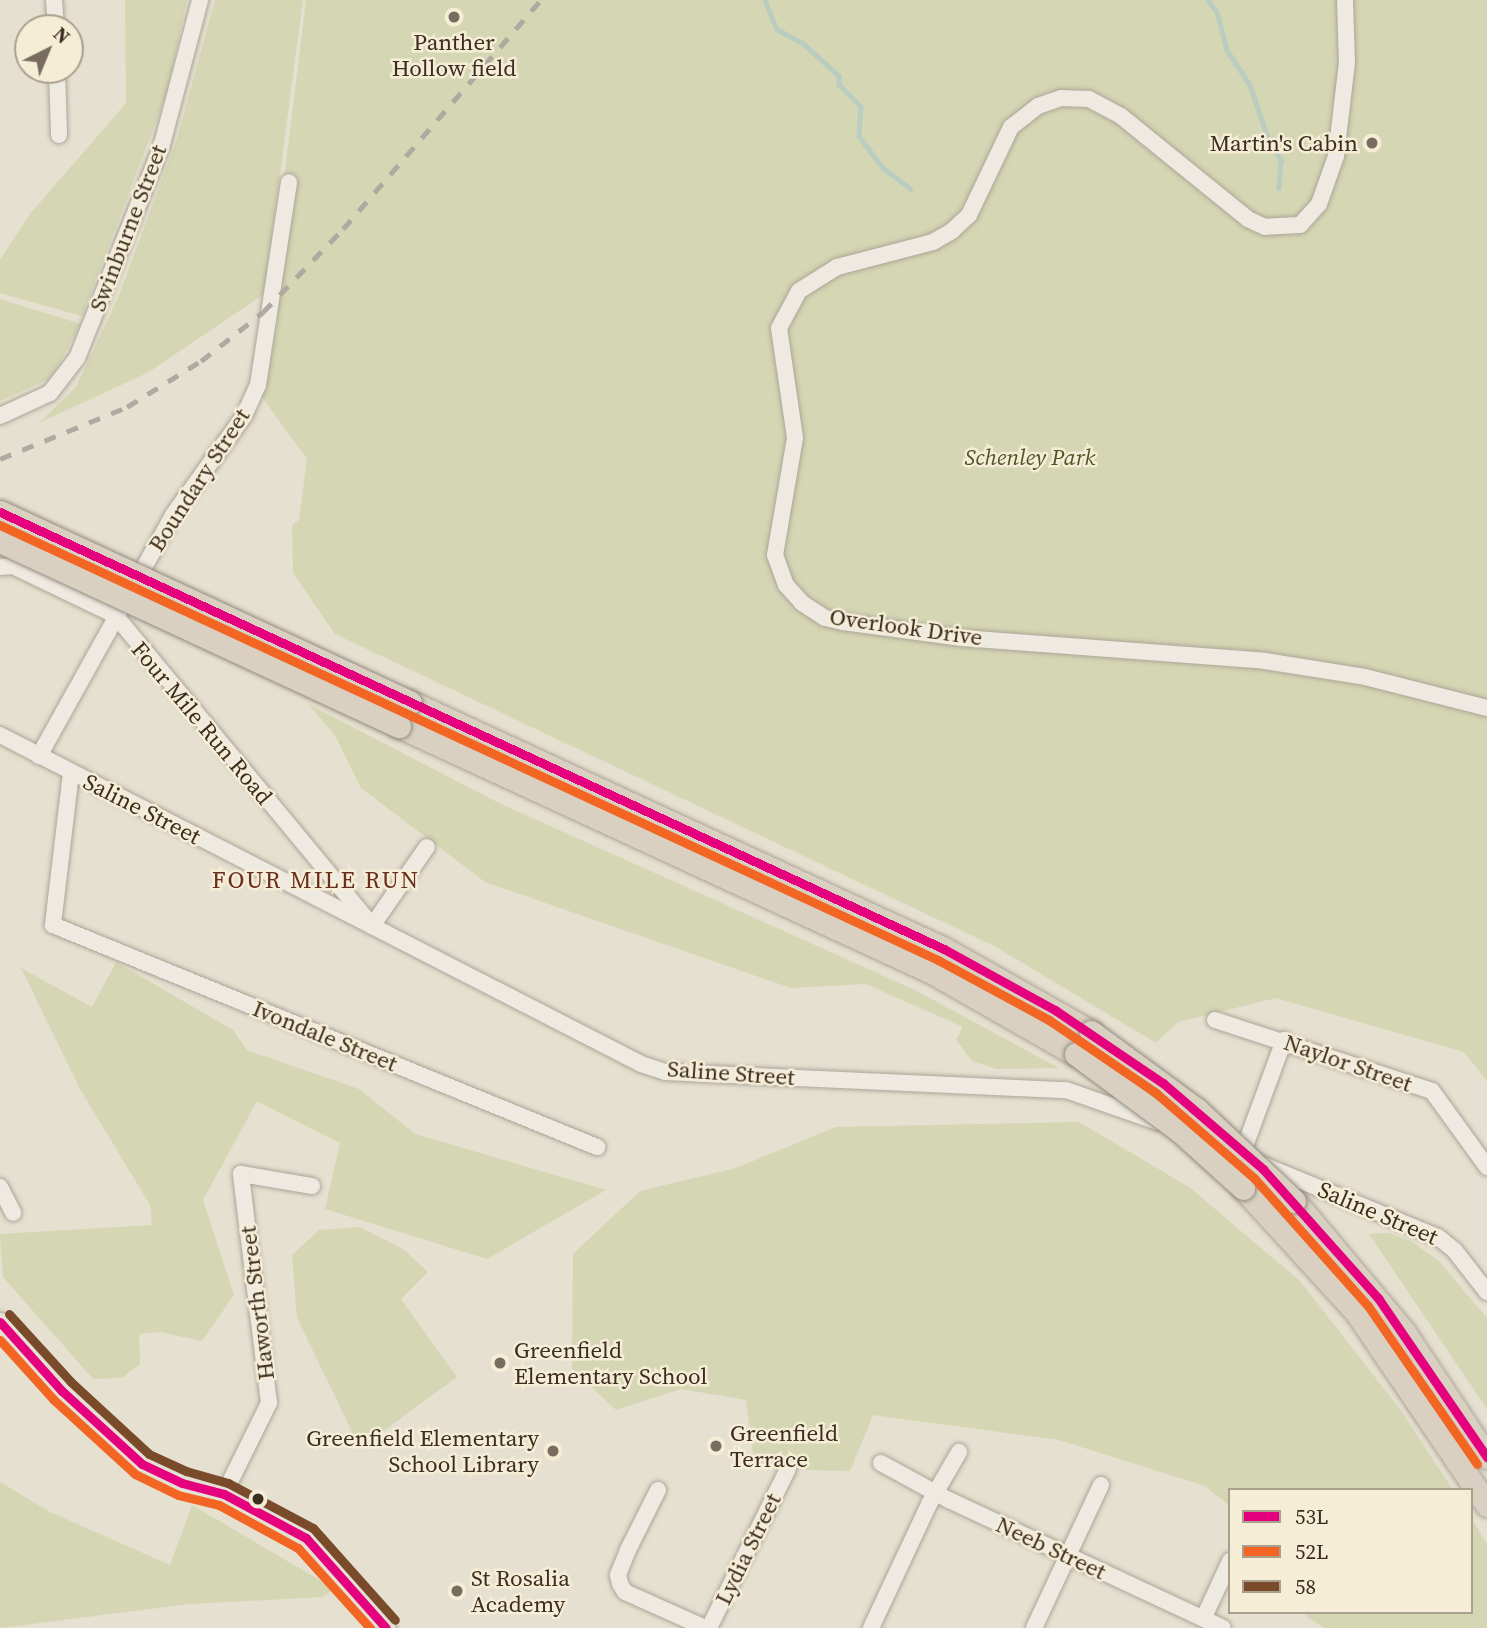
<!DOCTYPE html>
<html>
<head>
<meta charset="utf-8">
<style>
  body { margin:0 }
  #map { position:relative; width:1487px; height:1628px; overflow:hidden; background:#e6e0d0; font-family:"Source Serif 4",serif }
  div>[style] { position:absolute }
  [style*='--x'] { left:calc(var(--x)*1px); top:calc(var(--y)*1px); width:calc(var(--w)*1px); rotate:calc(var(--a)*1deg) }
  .green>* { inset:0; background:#d5d6b3 }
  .stream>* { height:4.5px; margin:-2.25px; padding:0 2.25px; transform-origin:2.25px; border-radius:2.25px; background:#bbccc1 }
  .roads { filter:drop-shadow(0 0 2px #aca598) drop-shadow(0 0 2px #aca598) }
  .minor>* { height:16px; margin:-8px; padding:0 8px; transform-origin:8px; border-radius:8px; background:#eeeae2 }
  .major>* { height:19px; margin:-9.5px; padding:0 9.5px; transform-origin:9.5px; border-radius:9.5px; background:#e5e0d3 }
  .highway>* { height:23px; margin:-11.5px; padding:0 11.5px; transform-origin:11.5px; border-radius:11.5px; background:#d9d0c1 }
  .rail>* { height:4.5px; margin-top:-2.25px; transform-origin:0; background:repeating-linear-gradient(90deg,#aeaaa1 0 12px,transparent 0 24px) }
  .bridges { filter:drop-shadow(0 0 2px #918a7f) drop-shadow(0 0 2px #918a7f) }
  .highway-bridge>* { height:23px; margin:-11.5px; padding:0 11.5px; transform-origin:11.5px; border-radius:11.5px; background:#d9d0c1 }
  .bus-1>* { height:9px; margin:-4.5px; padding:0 4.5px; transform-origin:4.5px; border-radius:4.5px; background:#e5007d }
  .bus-2>* { height:9px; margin:-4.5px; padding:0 4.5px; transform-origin:4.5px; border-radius:4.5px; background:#f26522 }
  .bus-3>* { height:9px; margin:-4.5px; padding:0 4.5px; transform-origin:4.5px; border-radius:4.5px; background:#7a4b2a }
  .dots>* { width:19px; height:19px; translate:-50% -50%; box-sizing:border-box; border:4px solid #f6edd7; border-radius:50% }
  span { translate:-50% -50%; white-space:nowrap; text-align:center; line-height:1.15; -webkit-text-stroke:5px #f6edd7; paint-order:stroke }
  .poi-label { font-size:23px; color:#3b2d20 }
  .right { translate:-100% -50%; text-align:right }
  .left { translate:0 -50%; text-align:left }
  .street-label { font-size:23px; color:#3b2d20 }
  .park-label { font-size:23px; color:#4b5726; font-style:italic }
  .neighbourhood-label { font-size:24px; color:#682e1f; letter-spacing:2px }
  .legend { position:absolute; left:1228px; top:1488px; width:245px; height:126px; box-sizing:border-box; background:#f6edd7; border:2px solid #aba08e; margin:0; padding:9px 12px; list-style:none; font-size:21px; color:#3b2d20 }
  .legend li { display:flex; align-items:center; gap:14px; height:35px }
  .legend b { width:35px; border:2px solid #aba08e }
  .north { position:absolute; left:14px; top:14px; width:70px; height:70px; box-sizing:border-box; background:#f6edd7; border:2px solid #aba08e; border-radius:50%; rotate:43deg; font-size:19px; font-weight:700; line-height:28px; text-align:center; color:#3b2d20 }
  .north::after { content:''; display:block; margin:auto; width:24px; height:32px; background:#776c5e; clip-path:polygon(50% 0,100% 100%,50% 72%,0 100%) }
</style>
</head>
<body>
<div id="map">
  <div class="green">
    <div style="clip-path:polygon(125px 0,187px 0,167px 93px,82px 316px,0 293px,0 260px,30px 214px,126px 103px)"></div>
    <div style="clip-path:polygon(215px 0,303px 0,264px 294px,149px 372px,39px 423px,76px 387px,118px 298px,177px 139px)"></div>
    <div style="clip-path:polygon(306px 0,1487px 0,1487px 1081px,1464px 1052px,1276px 998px,1178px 1022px,1156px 1043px,996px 947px,335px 634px,293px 573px,292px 525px,299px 520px,307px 459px,262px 397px,277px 327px,283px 187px)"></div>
    <div style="clip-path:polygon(0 299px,81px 324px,51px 378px,0 401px)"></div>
    <div style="clip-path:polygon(308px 704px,499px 803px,915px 990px,1059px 1068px,996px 1069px,972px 1061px,956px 1040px,963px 1027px,866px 984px,791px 988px,485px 882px,361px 788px,335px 735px)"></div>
    <div style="clip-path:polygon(116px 962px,233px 1030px,247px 1050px,359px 1089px,415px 1134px,606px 1190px,487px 1259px,325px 1209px,340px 1143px,257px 1101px,203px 1200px,234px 1295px,202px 1341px,160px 1332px,139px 1334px,140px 1364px,122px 1378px,93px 1379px,3px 1277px,0 1234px,152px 1225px,150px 1205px,80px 1089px,21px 968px,92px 1007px)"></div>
    <div style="clip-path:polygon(1079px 1122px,1189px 1187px,1300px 1281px,1400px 1409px,1453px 1490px,1230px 1490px,1230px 1506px,1205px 1486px,1059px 1440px,873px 1415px,850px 1471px,755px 1469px,746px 1400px,681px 1389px,616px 1410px,572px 1369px,573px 1254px,640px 1191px,736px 1168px,836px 1127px)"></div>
    <div style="clip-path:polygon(359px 1227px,403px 1249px,428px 1272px,401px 1299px,457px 1377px,360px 1448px,297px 1318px,292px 1255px,319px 1230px)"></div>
    <div style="clip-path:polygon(1388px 1233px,1411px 1241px,1439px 1261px,1487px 1318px,1487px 1409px,1369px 1234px)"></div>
    <div style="clip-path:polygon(0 1482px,50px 1512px,170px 1565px,192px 1505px,335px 1589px,323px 1597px,190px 1604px,0 1628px)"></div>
    <div style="clip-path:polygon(1471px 1518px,1487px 1544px,1487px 1628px,1324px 1628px,1306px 1616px,1309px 1612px,1471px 1612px)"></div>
  </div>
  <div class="stream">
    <div style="--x:765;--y:0;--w:31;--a:68"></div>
    <div style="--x:777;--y:29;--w:31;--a:29"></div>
    <div style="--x:804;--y:44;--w:47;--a:42.4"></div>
    <div style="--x:839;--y:76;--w:8;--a:90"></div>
    <div style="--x:839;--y:84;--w:32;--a:46"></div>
    <div style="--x:861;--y:107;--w:29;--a:94"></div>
    <div style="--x:859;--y:136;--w:39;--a:53"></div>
    <div style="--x:882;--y:167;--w:36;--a:37"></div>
    <div style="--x:1208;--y:0;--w:15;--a:53"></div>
    <div style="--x:1217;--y:12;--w:39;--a:75"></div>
    <div style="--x:1227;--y:50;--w:42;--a:56.7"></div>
    <div style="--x:1250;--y:85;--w:56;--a:71.2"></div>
    <div style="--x:1268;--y:138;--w:26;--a:59"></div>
    <div style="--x:1281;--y:160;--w:28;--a:94"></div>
  </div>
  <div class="roads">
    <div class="minor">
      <div style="--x:54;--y:0;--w:28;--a:86"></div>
      <div style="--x:1345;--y:0;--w:62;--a:88.2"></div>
      <div style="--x:1347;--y:62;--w:95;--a:96.7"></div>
      <div style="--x:1336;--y:156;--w:51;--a:109.5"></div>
      <div style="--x:1319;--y:204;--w:28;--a:132"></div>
      <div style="--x:1300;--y:225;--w:35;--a:177"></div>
      <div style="--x:1265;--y:227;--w:19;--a:-155"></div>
      <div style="--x:1248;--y:219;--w:164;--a:-141"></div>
      <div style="--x:1121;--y:116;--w:36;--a:-152"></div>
      <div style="--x:1089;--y:99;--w:28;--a:-178"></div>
      <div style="--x:1061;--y:98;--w:24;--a:161"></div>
      <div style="--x:1038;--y:106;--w:34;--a:142"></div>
      <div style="--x:1011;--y:127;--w:98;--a:115.5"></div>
      <div style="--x:969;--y:215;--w:23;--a:137"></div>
      <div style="--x:952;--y:231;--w:22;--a:150"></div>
      <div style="--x:933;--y:242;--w:99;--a:165.4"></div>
      <div style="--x:837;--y:267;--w:45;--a:147.7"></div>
      <div style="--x:799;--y:291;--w:42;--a:118.4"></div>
      <div style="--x:779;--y:328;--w:111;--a:81.7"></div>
      <div style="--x:795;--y:438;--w:119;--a:99.7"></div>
      <div style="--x:775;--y:555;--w:32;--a:70"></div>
      <div style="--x:786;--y:585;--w:24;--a:48"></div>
      <div style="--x:802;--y:603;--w:27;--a:33"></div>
      <div style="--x:825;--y:618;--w:18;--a:13"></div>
      <div style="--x:843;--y:622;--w:120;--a:7.7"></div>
      <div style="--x:962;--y:638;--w:304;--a:4.3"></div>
      <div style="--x:1265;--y:661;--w:101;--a:9.1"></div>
      <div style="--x:1365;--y:677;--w:126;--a:14.3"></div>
      <div style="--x:57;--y:70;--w:65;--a:88.2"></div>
      <div style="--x:0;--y:416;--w:55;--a:-24.7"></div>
      <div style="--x:50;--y:393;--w:44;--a:-52.4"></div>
      <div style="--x:77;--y:358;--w:226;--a:-68.2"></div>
      <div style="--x:161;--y:148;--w:153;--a:-75.2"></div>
      <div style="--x:0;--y:567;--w:13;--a:-4"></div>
      <div style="--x:13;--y:566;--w:113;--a:25.7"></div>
      <div style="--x:115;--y:615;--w:403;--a:50.4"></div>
      <div style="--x:372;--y:926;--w:96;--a:-55.2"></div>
      <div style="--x:0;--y:735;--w:721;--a:27.17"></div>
      <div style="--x:641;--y:1064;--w:26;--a:18"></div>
      <div style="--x:666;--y:1072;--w:400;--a:2.6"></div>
      <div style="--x:1066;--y:1090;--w:97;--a:19.2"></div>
      <div style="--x:39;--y:756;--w:276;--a:-60.9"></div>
      <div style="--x:173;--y:515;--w:122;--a:-54.4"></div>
      <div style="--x:244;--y:416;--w:34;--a:-66"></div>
      <div style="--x:258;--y:385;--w:205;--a:-81.3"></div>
      <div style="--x:71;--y:773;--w:153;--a:96.8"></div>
      <div style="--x:53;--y:925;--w:588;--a:22.2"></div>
      <div style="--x:1215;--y:1020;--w:228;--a:18.1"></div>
      <div style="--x:1432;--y:1091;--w:94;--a:54.1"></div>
      <div style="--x:1192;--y:1136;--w:51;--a:23.1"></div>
      <div style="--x:1241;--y:1157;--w:125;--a:-69.8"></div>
      <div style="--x:1263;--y:1165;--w:189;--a:22.4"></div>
      <div style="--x:1438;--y:1237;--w:22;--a:39"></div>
      <div style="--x:1455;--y:1251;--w:52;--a:52"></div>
      <div style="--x:0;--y:1187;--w:29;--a:63"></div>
      <div style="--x:881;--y:1463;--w:77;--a:28.6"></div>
      <div style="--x:949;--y:1500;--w:302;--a:25"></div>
      <div style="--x:658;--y:1490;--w:67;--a:116.6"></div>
      <div style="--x:628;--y:1550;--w:27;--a:112"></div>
      <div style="--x:618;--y:1575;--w:9;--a:77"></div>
      <div style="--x:620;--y:1584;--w:9;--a:58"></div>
      <div style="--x:625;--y:1592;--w:88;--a:24.2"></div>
      <div style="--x:224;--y:1494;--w:102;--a:-63.7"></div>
      <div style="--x:269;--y:1403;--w:231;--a:-97"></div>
      <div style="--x:241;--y:1174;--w:72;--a:9.6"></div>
      <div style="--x:1204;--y:1617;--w:62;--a:-65.1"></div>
      <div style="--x:709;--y:1628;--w:178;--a:-63.6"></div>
      <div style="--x:871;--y:1628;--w:139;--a:-64.9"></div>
      <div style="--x:930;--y:1502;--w:58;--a:-59.9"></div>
      <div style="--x:1034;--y:1628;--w:158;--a:-64.9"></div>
    </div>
    <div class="major">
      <div style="--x:0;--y:1322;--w:93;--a:48.1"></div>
      <div style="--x:62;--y:1391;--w:108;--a:42.4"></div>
      <div style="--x:142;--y:1464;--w:44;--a:25.4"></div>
      <div style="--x:182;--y:1483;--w:43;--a:14.7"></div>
      <div style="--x:224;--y:1494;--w:93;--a:28.2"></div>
      <div style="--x:306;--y:1538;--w:120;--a:48.4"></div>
    </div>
    <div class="highway">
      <div style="--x:410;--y:702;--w:588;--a:24.82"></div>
      <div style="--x:944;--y:949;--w:169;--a:29.5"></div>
      <div style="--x:399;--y:726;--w:587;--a:24.78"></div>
      <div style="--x:932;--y:972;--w:166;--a:29.7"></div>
      <div style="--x:1243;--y:1188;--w:169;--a:47.6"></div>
      <div style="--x:1357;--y:1313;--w:232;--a:55.9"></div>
      <div style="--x:1294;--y:1201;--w:171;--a:50"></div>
      <div style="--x:1404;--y:1332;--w:150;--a:56.4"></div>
    </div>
  </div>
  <div class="rail">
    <div style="--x:0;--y:459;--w:137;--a:-22.3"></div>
    <div style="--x:127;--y:407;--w:87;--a:-31.9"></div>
    <div style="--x:201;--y:361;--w:79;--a:-38.3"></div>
    <div style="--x:263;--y:312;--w:115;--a:-46.1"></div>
    <div style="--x:343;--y:229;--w:303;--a:-49.2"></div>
  </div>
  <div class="bridges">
    <div class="highway-bridge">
      <div style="--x:0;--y:512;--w:452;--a:24.9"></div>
      <div style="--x:0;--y:541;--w:440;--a:24.9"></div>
      <div style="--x:1091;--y:1032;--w:132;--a:36.3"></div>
      <div style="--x:1197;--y:1110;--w:133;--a:43.2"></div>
      <div style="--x:1076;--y:1054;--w:129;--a:36.5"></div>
      <div style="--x:1180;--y:1131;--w:85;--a:42.1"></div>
    </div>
  </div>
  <div class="bus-1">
    <div style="--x:0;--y:512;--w:1040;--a:24.84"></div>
    <div style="--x:944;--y:949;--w:127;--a:28.8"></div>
    <div style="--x:1055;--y:1010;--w:130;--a:34.1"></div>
    <div style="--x:1163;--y:1083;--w:132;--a:40.7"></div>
    <div style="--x:1263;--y:1169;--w:173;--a:48.3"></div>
    <div style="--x:1378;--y:1298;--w:193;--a:55.6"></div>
    <div style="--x:0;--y:1322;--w:93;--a:48.1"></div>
    <div style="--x:62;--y:1391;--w:108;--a:42.4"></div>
    <div style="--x:142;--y:1464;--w:44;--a:25.4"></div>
    <div style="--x:182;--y:1483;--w:43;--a:14.7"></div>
    <div style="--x:224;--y:1494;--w:93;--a:28.2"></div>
    <div style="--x:306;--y:1538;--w:120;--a:48.4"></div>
  </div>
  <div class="bus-2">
    <div style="--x:0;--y:525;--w:1034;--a:24.88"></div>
    <div style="--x:938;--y:960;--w:126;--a:28.4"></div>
    <div style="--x:1049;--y:1020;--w:130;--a:34.3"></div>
    <div style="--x:1156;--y:1093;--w:130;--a:40.9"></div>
    <div style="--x:1254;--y:1178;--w:171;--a:48.3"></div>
    <div style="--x:1368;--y:1306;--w:192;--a:55.4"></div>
    <div style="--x:0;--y:1340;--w:81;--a:48"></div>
    <div style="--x:54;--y:1400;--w:110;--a:42.4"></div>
    <div style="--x:135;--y:1474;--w:48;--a:26"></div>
    <div style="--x:178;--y:1495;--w:42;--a:13.7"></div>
    <div style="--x:219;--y:1505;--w:90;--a:28.6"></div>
    <div style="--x:298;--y:1548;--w:108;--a:48"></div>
  </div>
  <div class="bus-3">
    <div style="--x:9;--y:1314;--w:92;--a:47.6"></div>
    <div style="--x:71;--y:1382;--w:106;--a:42.7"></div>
    <div style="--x:149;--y:1454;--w:41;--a:24.7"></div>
    <div style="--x:186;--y:1471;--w:44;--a:15.9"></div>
    <div style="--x:228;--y:1483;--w:96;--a:27.9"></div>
    <div style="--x:313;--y:1528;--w:123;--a:48.3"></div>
  </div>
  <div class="dots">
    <div style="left:454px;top:17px;background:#776c5e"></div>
    <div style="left:1372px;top:143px;background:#776c5e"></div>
    <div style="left:500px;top:1363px;background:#776c5e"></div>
    <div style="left:716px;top:1446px;background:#776c5e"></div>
    <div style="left:553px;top:1451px;background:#776c5e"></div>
    <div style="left:258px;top:1499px;background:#3b2d20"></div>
    <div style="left:457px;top:1591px;background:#776c5e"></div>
  </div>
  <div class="poi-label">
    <span style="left:454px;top:55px">Panther<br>Hollow field</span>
    <span class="right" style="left:1358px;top:143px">Martin's Cabin</span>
    <span class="left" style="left:514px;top:1363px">Greenfield<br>Elementary School</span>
    <span class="left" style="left:730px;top:1446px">Greenfield<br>Terrace</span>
    <span class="right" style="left:539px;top:1451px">Greenfield Elementary<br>School Library</span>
    <span class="left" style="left:471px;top:1591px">St Rosalia<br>Academy</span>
  </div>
  <div class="street-label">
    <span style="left:128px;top:228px;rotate:-69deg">Swinburne Street</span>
    <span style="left:199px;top:480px;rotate:-57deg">Boundary Street</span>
    <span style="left:906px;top:627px;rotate:8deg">Overlook Drive</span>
    <span style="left:202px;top:723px;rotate:50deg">Four Mile Run Road</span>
    <span style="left:142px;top:809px;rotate:27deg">Saline Street</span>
    <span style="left:325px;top:1036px;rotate:22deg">Ivondale Street</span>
    <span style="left:1348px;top:1063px;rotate:19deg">Naylor Street</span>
    <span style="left:731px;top:1073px;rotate:4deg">Saline Street</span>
    <span style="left:1378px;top:1213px;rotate:23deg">Saline Street</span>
    <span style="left:257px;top:1303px;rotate:-97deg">Haworth Street</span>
    <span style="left:1051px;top:1548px;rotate:25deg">Neeb Street</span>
    <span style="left:748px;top:1549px;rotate:-64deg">Lydia Street</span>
  </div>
  <div class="park-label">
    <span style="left:1030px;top:457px">Schenley Park</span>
  </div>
  <div class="neighbourhood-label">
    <span style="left:316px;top:880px">FOUR MILE RUN</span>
  </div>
  <ul class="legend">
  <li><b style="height:9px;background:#e5007d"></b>53L</li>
  <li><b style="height:9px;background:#f26522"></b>52L</li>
  <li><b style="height:9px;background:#7a4b2a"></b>58</li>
  </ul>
  <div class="north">N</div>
</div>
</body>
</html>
